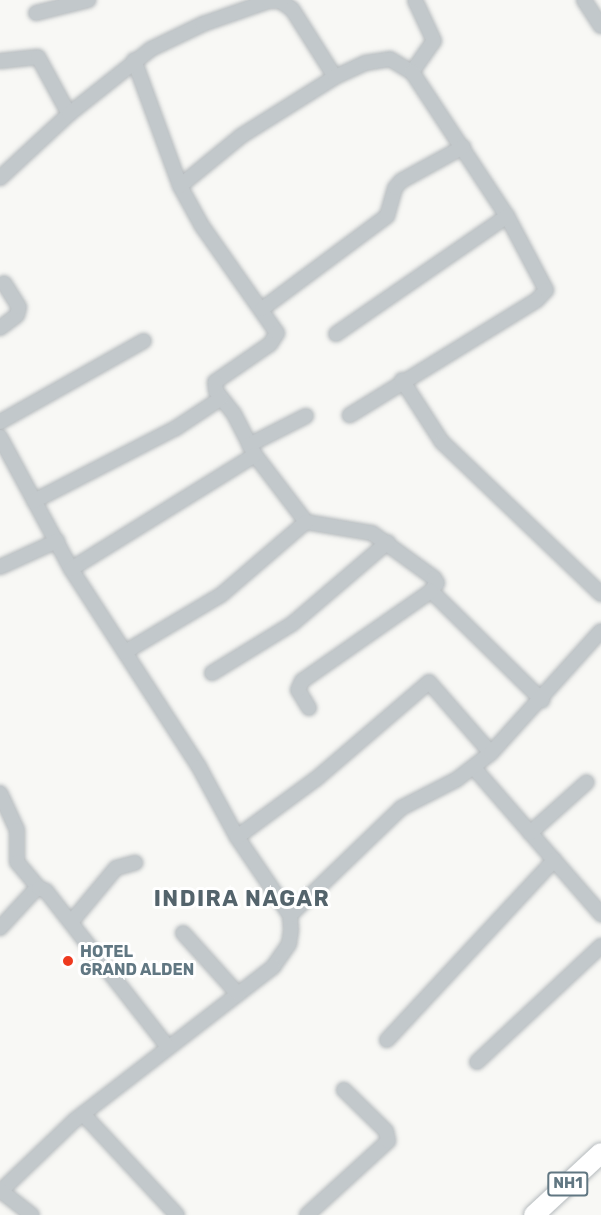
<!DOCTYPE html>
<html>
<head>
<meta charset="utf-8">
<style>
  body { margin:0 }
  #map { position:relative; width:601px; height:1215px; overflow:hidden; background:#f8f8f5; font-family:Rubik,sans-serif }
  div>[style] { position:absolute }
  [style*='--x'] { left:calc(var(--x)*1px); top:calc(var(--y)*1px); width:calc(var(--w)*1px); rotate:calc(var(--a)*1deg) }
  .roads { filter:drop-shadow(0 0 2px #b5babd) drop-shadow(0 0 2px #b5babd) }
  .minor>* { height:14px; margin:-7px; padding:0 7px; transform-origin:7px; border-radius:7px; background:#c2c8cb }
  .highway>* { height:20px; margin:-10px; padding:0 10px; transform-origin:10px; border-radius:10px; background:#fff }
  .dots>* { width:16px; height:16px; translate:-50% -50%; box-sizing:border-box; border:3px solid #fff; border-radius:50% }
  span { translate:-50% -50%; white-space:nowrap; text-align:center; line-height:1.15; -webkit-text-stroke:6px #fff; paint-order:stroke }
  .shield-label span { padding:2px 4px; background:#fff; border:2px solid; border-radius:4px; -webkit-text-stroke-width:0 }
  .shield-label { font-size:15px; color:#617782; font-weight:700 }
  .poi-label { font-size:16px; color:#617782; font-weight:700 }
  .left { translate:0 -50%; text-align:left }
  .district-label { font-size:22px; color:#54646c; font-weight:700; letter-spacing:1.5px }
</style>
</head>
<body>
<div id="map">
  <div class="roads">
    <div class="minor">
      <div style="--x:584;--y:0;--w:31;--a:57"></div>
      <div style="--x:36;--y:13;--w:54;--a:-14"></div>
      <div style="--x:134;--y:60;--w:134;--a:69.9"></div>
      <div style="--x:180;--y:186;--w:46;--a:61.2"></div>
      <div style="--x:202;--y:226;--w:131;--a:55"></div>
      <div style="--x:277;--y:333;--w:13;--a:122"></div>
      <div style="--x:270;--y:344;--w:67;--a:145.4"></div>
      <div style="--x:215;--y:382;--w:9;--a:84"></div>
      <div style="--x:216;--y:391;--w:29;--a:52"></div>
      <div style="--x:234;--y:414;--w:46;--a:62.9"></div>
      <div style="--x:255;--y:455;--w:84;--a:52.7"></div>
      <div style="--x:306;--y:522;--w:67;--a:9.5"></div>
      <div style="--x:372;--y:533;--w:77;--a:36"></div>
      <div style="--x:434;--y:578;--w:6;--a:59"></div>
      <div style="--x:437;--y:583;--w:10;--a:127"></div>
      <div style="--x:431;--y:591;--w:156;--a:44.5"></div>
      <div style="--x:0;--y:61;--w:38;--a:-6"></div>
      <div style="--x:38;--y:57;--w:65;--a:61.5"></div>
      <div style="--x:412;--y:72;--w:38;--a:-55"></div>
      <div style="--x:434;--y:41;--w:45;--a:-114.9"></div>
      <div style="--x:0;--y:178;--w:94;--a:-42.8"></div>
      <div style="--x:69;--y:114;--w:105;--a:-38.4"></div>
      <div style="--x:151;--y:49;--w:58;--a:-25.7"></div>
      <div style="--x:203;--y:24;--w:70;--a:-19.2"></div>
      <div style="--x:269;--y:1;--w:11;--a:0"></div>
      <div style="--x:280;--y:1;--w:14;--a:34"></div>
      <div style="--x:292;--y:9;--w:80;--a:57.7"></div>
      <div style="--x:180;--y:186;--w:79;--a:-39.3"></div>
      <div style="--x:241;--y:136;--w:111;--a:-32.1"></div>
      <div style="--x:335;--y:77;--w:33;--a:-25"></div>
      <div style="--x:365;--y:63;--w:25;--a:-9"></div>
      <div style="--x:390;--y:59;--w:26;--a:31"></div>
      <div style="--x:412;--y:72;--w:173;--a:56.6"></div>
      <div style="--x:507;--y:216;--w:84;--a:62.2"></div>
      <div style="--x:546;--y:290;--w:13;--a:132"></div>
      <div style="--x:537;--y:300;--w:220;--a:148.4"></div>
      <div style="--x:262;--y:309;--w:156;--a:-36.6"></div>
      <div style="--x:387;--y:216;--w:29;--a:-74"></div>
      <div style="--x:395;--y:188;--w:9;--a:-49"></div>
      <div style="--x:401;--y:181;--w:71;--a:-28.7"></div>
      <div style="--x:0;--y:328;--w:21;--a:-37"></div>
      <div style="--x:17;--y:315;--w:8;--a:-76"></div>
      <div style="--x:19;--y:307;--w:28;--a:-122"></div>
      <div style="--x:336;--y:334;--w:208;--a:-34.6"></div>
      <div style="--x:402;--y:380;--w:74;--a:57.2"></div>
      <div style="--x:442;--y:442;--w:220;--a:43.7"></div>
      <div style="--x:0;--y:422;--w:165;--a:-29.4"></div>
      <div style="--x:0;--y:437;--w:150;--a:61.7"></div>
      <div style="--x:71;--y:569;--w:236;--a:57.1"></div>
      <div style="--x:199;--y:767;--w:80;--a:61.5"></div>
      <div style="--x:237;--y:837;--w:94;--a:55.8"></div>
      <div style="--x:290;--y:915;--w:15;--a:86"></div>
      <div style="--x:291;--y:930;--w:14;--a:98"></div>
      <div style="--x:289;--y:944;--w:28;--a:125"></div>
      <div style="--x:273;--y:967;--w:249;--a:142.3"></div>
      <div style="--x:76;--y:1119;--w:105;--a:136.2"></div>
      <div style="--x:249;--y:445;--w:64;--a:-27"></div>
      <div style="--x:34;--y:501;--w:160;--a:-27.2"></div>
      <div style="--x:176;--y:428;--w:53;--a:-33.4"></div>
      <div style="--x:0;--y:567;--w:63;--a:-24.5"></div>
      <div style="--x:71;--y:569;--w:216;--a:-31.8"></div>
      <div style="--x:125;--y:652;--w:112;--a:-30.7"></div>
      <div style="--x:221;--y:595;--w:112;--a:-40.7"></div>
      <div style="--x:212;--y:673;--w:94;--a:-31.5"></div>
      <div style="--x:292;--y:624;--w:126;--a:-40.5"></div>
      <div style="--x:309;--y:708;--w:21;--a:-121"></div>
      <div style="--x:298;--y:690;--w:10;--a:-66"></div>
      <div style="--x:302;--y:681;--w:157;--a:-34.9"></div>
      <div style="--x:474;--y:768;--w:194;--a:49"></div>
      <div style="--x:0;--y:793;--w:41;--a:65.3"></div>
      <div style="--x:17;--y:830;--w:32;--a:90"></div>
      <div style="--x:17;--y:862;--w:34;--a:50"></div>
      <div style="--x:530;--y:833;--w:76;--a:-41.8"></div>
      <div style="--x:237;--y:837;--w:98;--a:-36.3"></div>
      <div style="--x:316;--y:779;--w:149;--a:-40.6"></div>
      <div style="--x:429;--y:682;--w:94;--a:48.9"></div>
      <div style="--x:290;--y:915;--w:154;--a:-43.9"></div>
      <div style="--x:401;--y:808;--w:62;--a:-27"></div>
      <div style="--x:456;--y:780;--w:44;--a:-37.6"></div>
      <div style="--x:491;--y:753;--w:164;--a:-48"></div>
      <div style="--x:72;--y:921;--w:69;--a:-50.3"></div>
      <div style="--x:116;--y:868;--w:20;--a:-15"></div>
      <div style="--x:0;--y:928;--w:50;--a:-47.4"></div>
      <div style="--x:34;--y:891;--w:6;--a:-31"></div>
      <div style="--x:39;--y:888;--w:8;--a:23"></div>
      <div style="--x:46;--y:891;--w:198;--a:52"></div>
      <div style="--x:183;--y:933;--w:82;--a:48"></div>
      <div style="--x:387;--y:1040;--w:246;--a:-47.1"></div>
      <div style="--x:477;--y:1062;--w:170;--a:-43.1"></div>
      <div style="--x:83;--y:1114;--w:138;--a:47.1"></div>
      <div style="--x:1;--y:1191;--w:39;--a:38"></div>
      <div style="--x:307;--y:1215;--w:110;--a:-42.4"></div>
      <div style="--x:388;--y:1141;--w:10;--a:-101"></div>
      <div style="--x:386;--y:1131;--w:59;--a:-135.7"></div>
    </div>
    <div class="highway">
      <div style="--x:534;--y:1215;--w:91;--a:-42.8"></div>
    </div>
  </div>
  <div class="dots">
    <div style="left:68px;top:961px;background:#ee3a1f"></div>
  </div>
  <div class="shield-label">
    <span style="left:568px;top:1184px">NH1</span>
  </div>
  <div class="poi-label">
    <span class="left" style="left:80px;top:961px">HOTEL<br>GRAND ALDEN</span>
  </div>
  <div class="district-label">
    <span style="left:242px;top:899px">INDIRA NAGAR</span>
  </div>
</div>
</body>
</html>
